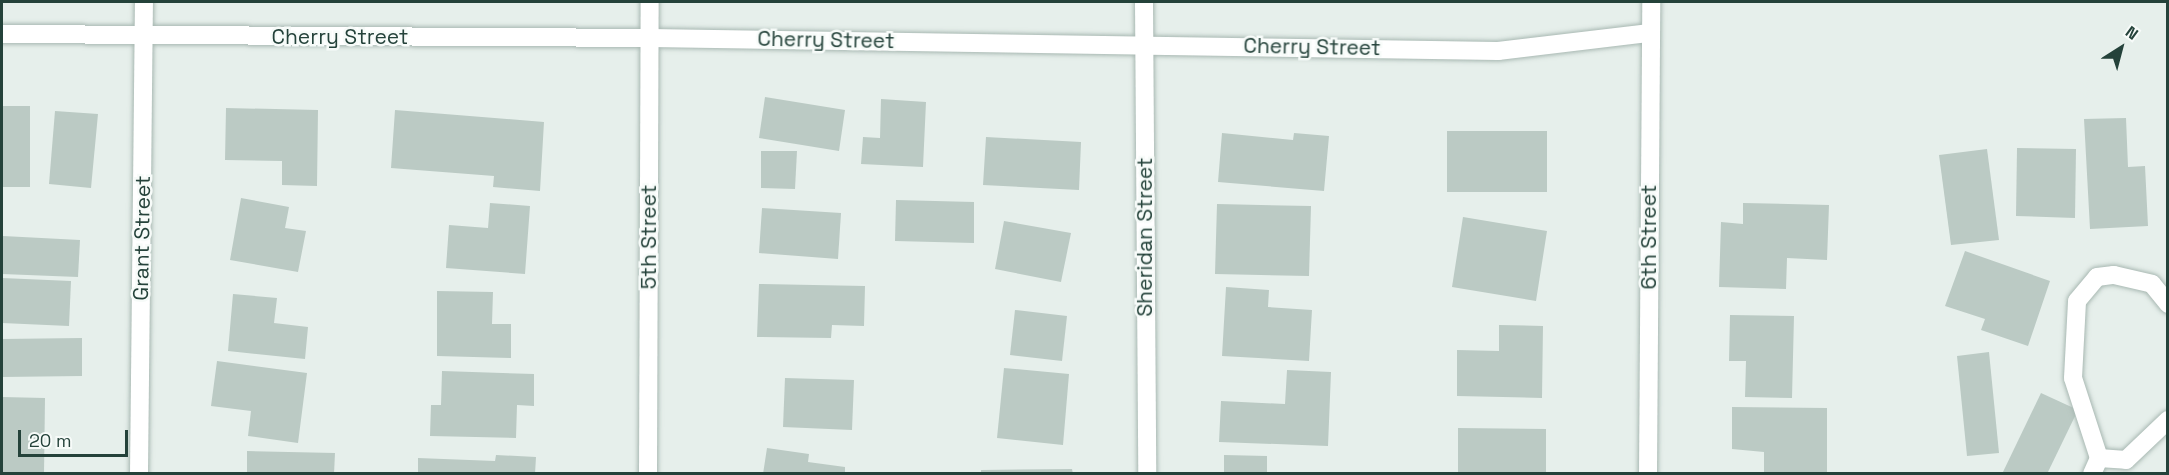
<!DOCTYPE html>
<html>
<head>
<meta charset="utf-8">
<style>
  body { margin:0 }
  #map { position:relative; width:2169px; height:475px; overflow:hidden; background:#e6efeb; font-family:"Space Grotesk",sans-serif }
  div>[style] { position:absolute }
  [style*='--x'] { left:calc(var(--x)*1px); top:calc(var(--y)*1px); width:calc(var(--w)*1px); rotate:calc(var(--a)*1deg) }
  .building>* { inset:0; background:#bbcac4 }
  .roads { filter:drop-shadow(0 0 2px #a8b8b2) drop-shadow(0 0 2px #a8b8b2) }
  .minor>* { height:18px; margin:-9px; padding:0 9px; transform-origin:9px; border-radius:9px; background:#fff }
  .tertiary>* { height:18px; margin:-9px; padding:0 9px; transform-origin:9px; border-radius:9px; background:#fff }
  span { translate:-50% -50%; white-space:nowrap; text-align:center; line-height:1.15; -webkit-text-stroke:5px #f7fbf9; paint-order:stroke }
  .street-label { font-size:21px; color:#24423a }
  .frame { position:absolute; inset:0; border:3px solid #24423a; pointer-events:none }
  .north { position:absolute; left:2091px; top:18px; width:60px; height:60px; -webkit-text-stroke:4px #f7fbf9; paint-order:stroke; rotate:36deg; font-size:16px; font-weight:700; line-height:24px; text-align:center; color:#24423a }
  .north::after { content:''; display:block; margin:auto; width:21px; height:27px; background:#24423a; clip-path:polygon(50% 0,100% 100%,50% 72%,0 100%) }
  .scale { position:absolute; left:18px; top:430px; width:110px; height:27px; box-sizing:border-box; border:3px solid #24423a; border-top:0; padding-left:8px; font-size:18px; line-height:21px; white-space:nowrap; color:#24423a; -webkit-text-stroke:4px #f7fbf9; paint-order:stroke }
</style>
</head>
<body>
<div id="map">
  <div class="building">
    <div style="clip-path:polygon(765px 97px,845px 110px,839px 151px,759px 138px)"></div>
    <div style="clip-path:polygon(881px 99px,926px 102px,923px 167px,861px 164px,863px 137px,880px 138px)"></div>
    <div style="clip-path:polygon(2px 106px,30px 106px,30px 187px,2px 187px)"></div>
    <div style="clip-path:polygon(226px 108px,318px 110px,317px 186px,282px 185px,282px 161px,225px 160px)"></div>
    <div style="clip-path:polygon(395px 110px,544px 122px,540px 191px,493px 187px,494px 176px,391px 168px)"></div>
    <div style="clip-path:polygon(55px 111px,98px 114px,91px 188px,49px 184px)"></div>
    <div style="clip-path:polygon(2126px 118px,2128px 167px,2145px 166px,2148px 226px,2090px 229px,2084px 119px)"></div>
    <div style="clip-path:polygon(1447px 131px,1547px 131px,1547px 192px,1447px 192px)"></div>
    <div style="clip-path:polygon(1222px 133px,1293px 140px,1294px 133px,1329px 136px,1324px 191px,1218px 182px)"></div>
    <div style="clip-path:polygon(986px 137px,1081px 142px,1079px 190px,983px 185px)"></div>
    <div style="clip-path:polygon(2017px 148px,2076px 149px,2075px 218px,2016px 216px)"></div>
    <div style="clip-path:polygon(1987px 149px,1999px 240px,1951px 245px,1939px 155px)"></div>
    <div style="clip-path:polygon(761px 151px,797px 151px,795px 189px,761px 188px)"></div>
    <div style="clip-path:polygon(241px 198px,289px 207px,285px 228px,306px 231px,298px 272px,230px 260px)"></div>
    <div style="clip-path:polygon(896px 200px,974px 202px,974px 243px,895px 241px)"></div>
    <div style="clip-path:polygon(490px 203px,530px 206px,525px 274px,446px 268px,449px 225px,488px 228px)"></div>
    <div style="clip-path:polygon(1743px 203px,1829px 205px,1827px 260px,1787px 258px,1786px 289px,1719px 287px,1721px 222px,1743px 224px)"></div>
    <div style="clip-path:polygon(1217px 204px,1311px 206px,1309px 276px,1215px 274px)"></div>
    <div style="clip-path:polygon(762px 208px,841px 213px,838px 259px,759px 253px)"></div>
    <div style="clip-path:polygon(1463px 217px,1547px 231px,1536px 301px,1452px 287px)"></div>
    <div style="clip-path:polygon(1004px 221px,1071px 233px,1061px 282px,995px 269px)"></div>
    <div style="clip-path:polygon(3px 236px,80px 240px,78px 277px,2px 274px)"></div>
    <div style="clip-path:polygon(1965px 251px,2050px 281px,2028px 346px,1981px 330px,1985px 319px,1945px 306px)"></div>
    <div style="clip-path:polygon(2px 278px,71px 281px,69px 326px,2px 323px)"></div>
    <div style="clip-path:polygon(759px 284px,865px 286px,864px 326px,832px 325px,831px 338px,757px 337px)"></div>
    <div style="clip-path:polygon(1226px 287px,1269px 290px,1268px 307px,1312px 310px,1309px 361px,1222px 356px)"></div>
    <div style="clip-path:polygon(437px 291px,493px 292px,492px 324px,511px 324px,511px 358px,437px 356px)"></div>
    <div style="clip-path:polygon(233px 294px,277px 298px,274px 323px,308px 327px,305px 359px,228px 351px)"></div>
    <div style="clip-path:polygon(1015px 310px,1067px 316px,1062px 361px,1010px 355px)"></div>
    <div style="clip-path:polygon(1730px 315px,1794px 316px,1792px 398px,1745px 397px,1746px 361px,1729px 361px)"></div>
    <div style="clip-path:polygon(1499px 325px,1543px 326px,1542px 398px,1457px 396px,1457px 350px,1499px 351px)"></div>
    <div style="clip-path:polygon(82px 338px,82px 376px,2px 377px,2px 339px)"></div>
    <div style="clip-path:polygon(1989px 352px,1999px 453px,1967px 456px,1957px 356px)"></div>
    <div style="clip-path:polygon(217px 361px,307px 373px,298px 443px,248px 436px,251px 411px,211px 406px)"></div>
    <div style="clip-path:polygon(1004px 368px,1069px 374px,1063px 445px,997px 438px)"></div>
    <div style="clip-path:polygon(1287px 370px,1331px 372px,1328px 446px,1219px 442px,1221px 401px,1285px 404px)"></div>
    <div style="clip-path:polygon(442px 371px,534px 374px,534px 406px,517px 405px,516px 438px,430px 436px,431px 405px,441px 405px)"></div>
    <div style="clip-path:polygon(785px 378px,854px 380px,852px 430px,783px 427px)"></div>
    <div style="clip-path:polygon(2041px 393px,2078px 410px,2047px 474px,2002px 474px)"></div>
    <div style="clip-path:polygon(2px 397px,45px 398px,44px 474px,2px 473px)"></div>
    <div style="clip-path:polygon(1732px 407px,1827px 408px,1827px 474px,1764px 474px,1764px 452px,1732px 449px)"></div>
    <div style="clip-path:polygon(1458px 428px,1546px 429px,1546px 474px,1458px 474px)"></div>
    <div style="clip-path:polygon(767px 448px,809px 454px,808px 462px,845px 467px,845px 474px,763px 474px)"></div>
    <div style="clip-path:polygon(247px 451px,335px 453px,334px 474px,247px 474px)"></div>
    <div style="clip-path:polygon(496px 455px,536px 457px,535px 474px,418px 474px,418px 458px,495px 461px)"></div>
    <div style="clip-path:polygon(1224px 455px,1267px 456px,1267px 474px,1224px 474px)"></div>
    <div style="clip-path:polygon(1072px 469px,1073px 474px,981px 474px,981px 470px)"></div>
  </div>
  <div class="roads">
    <div class="minor">
      <div style="--x:1144;--y:2;--w:472;--a:89.6"></div>
      <div style="--x:2;--y:34;--w:648;--a:0.35"></div>
      <div style="--x:650;--y:38;--w:848;--a:0.88"></div>
      <div style="--x:1498;--y:51;--w:153;--a:-6.8"></div>
      <div style="--x:2099;--y:458;--w:27;--a:4"></div>
      <div style="--x:2126;--y:460;--w:58;--a:-43.6"></div>
      <div style="--x:139;--y:474;--w:472;--a:-89.4"></div>
      <div style="--x:1648;--y:474;--w:472;--a:-89.6"></div>
      <div style="--x:2092;--y:474;--w:17;--a:-66"></div>
      <div style="--x:2099;--y:458;--w:84;--a:-108"></div>
      <div style="--x:2073;--y:378;--w:77;--a:-87"></div>
      <div style="--x:2077;--y:301;--w:31;--a:-50"></div>
      <div style="--x:2097;--y:277;--w:17;--a:-7"></div>
      <div style="--x:2114;--y:275;--w:39;--a:13"></div>
      <div style="--x:2152;--y:284;--w:26;--a:51"></div>
    </div>
    <div class="tertiary">
      <div style="--x:648;--y:474;--w:472;--a:-89.8"></div>
    </div>
  </div>
  <div class="street-label">
    <span style="left:340px;top:37px">Cherry Street</span>
    <span style="left:826px;top:40px;rotate:1deg">Cherry Street</span>
    <span style="left:1312px;top:47px;rotate:1deg">Cherry Street</span>
    <span style="left:649px;top:237px;rotate:-90deg">5th Street</span>
    <span style="left:1145px;top:237px;rotate:-90deg">Sheridan Street</span>
    <span style="left:1649px;top:237px;rotate:-90deg">6th Street</span>
    <span style="left:142px;top:238px;rotate:-89deg">Grant Street</span>
  </div>
  <div class="frame"></div>
  <div class="north">N</div>
  <div class="scale">20 m</div>
</div>
</body>
</html>
